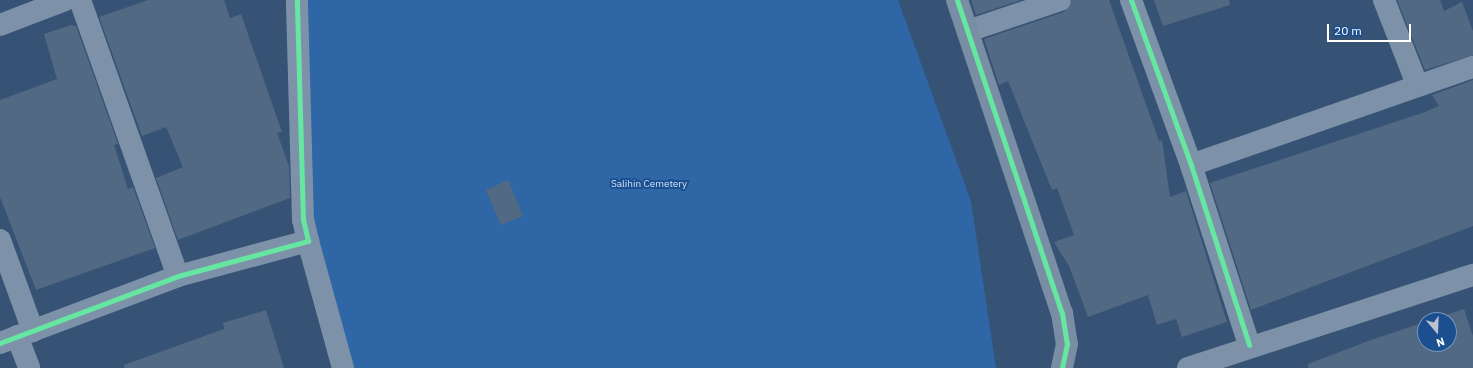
<!DOCTYPE html>
<html>
<head>
<meta charset="utf-8">
<style>
  body { margin:0 }
  #map { position:relative; width:1473px; height:368px; overflow:hidden; background:#365274; font-family:"IBM Plex Sans",sans-serif }
  div>[style] { position:absolute }
  [style*='--x'] { left:calc(var(--x)*1px); top:calc(var(--y)*1px); width:calc(var(--w)*1px); rotate:calc(var(--a)*1deg) }
  .green>* { inset:0; background:#2f66a5 }
  .building>* { inset:0; background:#526984 }
  .street>* { height:22px; margin:-11px; padding:0 11px; transform-origin:11px; border-radius:11px; background:#7d92a8 }
  .secondary>* { height:22px; margin:-11px; padding:0 11px; transform-origin:11px; border-radius:11px; background:#798da4 }
  .cycleway>* { height:5px; margin:-2.5px; padding:0 2.5px; transform-origin:2.5px; border-radius:2.5px; background:#66e7a1 }
  span { translate:-50% -50%; white-space:nowrap; text-align:center; line-height:1.15; -webkit-text-stroke:4px #1b4f8f; paint-order:stroke }
  .park-label { font-size:10px; color:#cfe3fa }
  .north { position:absolute; left:1417px; top:312px; width:40px; height:40px; box-sizing:border-box; background:#1b4f8f; border:1px solid #7695bc; border-radius:50%; rotate:161deg; font-size:11px; font-weight:700; line-height:16px; text-align:center; color:#fff }
  .north::after { content:''; display:block; margin:auto; width:14px; height:18px; background:#b9c2ce; clip-path:polygon(50% 0,100% 100%,50% 72%,0 100%) }
  .scale { position:absolute; left:1327px; top:24px; width:84px; height:18px; box-sizing:border-box; border:2px solid #fff; border-top:0; padding-left:5px; font-size:12px; line-height:14px; white-space:nowrap; color:#fff; -webkit-text-stroke:3px #1b4f8f; paint-order:stroke }
</style>
</head>
<body>
<div id="map">
  <div class="green">
    <div style="clip-path:polygon(301px 0,898px 0,971px 201px,996px 368px,354px 368px,308px 216px)"></div>
  </div>
  <div class="building">
    <div style="clip-path:polygon(148px 0,224px 0,230px 18px,241px 14px,282px 132px,277px 133px,289px 166px,290px 198px,178px 240px,156px 178px,183px 167px,166px 127px,142px 136px,99px 17px)"></div>
    <div style="clip-path:polygon(971px 0,1021px 0,976px 15px)"></div>
    <div style="clip-path:polygon(1072px 0,1109px 0,1159px 141px,1162px 140px,1170px 197px,1186px 191px,1227px 322px,1182px 337px,1176px 319px,1157px 325px,1148px 295px,1088px 317px,1069px 266px,1054px 242px,1074px 235px,1057px 188px,1052px 190px,1008px 81px,999px 85px,984px 39px,1064px 12px)"></div>
    <div style="clip-path:polygon(1154px 0,1229px 0,1230px 5px,1163px 26px)"></div>
    <div style="clip-path:polygon(1397px 0,1440px 0,1444px 11px,1462px 2px,1473px 31px,1473px 55px,1425px 70px)"></div>
    <div style="clip-path:polygon(71px 25px,76px 26px,118px 144px,114px 145px,128px 189px,133px 187px,155px 248px,36px 290px,0 197px,0 100px,57px 79px,44px 34px)"></div>
    <div style="clip-path:polygon(1473px 80px,1473px 226px,1251px 310px,1210px 183px,1425px 112px,1439px 106px,1432px 95px)"></div>
    <div style="clip-path:polygon(508px 180px,523px 216px,501px 225px,486px 190px)"></div>
    <div style="clip-path:polygon(1464px 309px,1473px 336px,1473px 368px,1308px 368px,1308px 364px,1368px 341px,1425px 322px,1425px 344px,1449px 344px,1449px 320px,1432px 320px)"></div>
    <div style="clip-path:polygon(266px 310px,284px 368px,124px 368px,124px 365px,224px 329px,223px 323px)"></div>
  </div>
  <div class="street">
    <div style="--x:80;--y:0;--w:293;--a:70.5"></div>
    <div style="--x:1131;--y:0;--w:176;--a:70"></div>
    <div style="--x:1191;--y:165;--w:189;--a:72.1"></div>
    <div style="--x:1384;--y:0;--w:90;--a:68.6"></div>
    <div style="--x:0;--y:25;--w:70;--a:-21"></div>
    <div style="--x:968;--y:31;--w:97;--a:-18.6"></div>
    <div style="--x:1191;--y:165;--w:299;--a:-19.2"></div>
    <div style="--x:0;--y:240;--w:97;--a:70.1"></div>
    <div style="--x:308;--y:241;--w:132;--a:74.6"></div>
    <div style="--x:17;--y:336;--w:34;--a:69"></div>
    <div style="--x:0;--y:343;--w:190;--a:-20.6"></div>
    <div style="--x:178;--y:276;--w:135;--a:-15.1"></div>
    <div style="--x:308;--y:241;--w:22;--a:-103"></div>
    <div style="--x:303;--y:220;--w:220;--a:-91.6"></div>
    <div style="--x:1188;--y:368;--w:300;--a:-18.1"></div>
  </div>
  <div class="secondary">
    <div style="--x:957;--y:0;--w:330;--a:71.5"></div>
    <div style="--x:1062;--y:313;--w:31;--a:81"></div>
    <div style="--x:1067;--y:344;--w:25;--a:102"></div>
  </div>
  <div class="cycleway">
    <div style="--x:957;--y:0;--w:330;--a:71.5"></div>
    <div style="--x:1062;--y:313;--w:31;--a:81"></div>
    <div style="--x:1067;--y:344;--w:25;--a:102"></div>
    <div style="--x:1131;--y:0;--w:176;--a:70"></div>
    <div style="--x:1191;--y:165;--w:189;--a:72.1"></div>
    <div style="--x:0;--y:343;--w:190;--a:-20.6"></div>
    <div style="--x:178;--y:276;--w:135;--a:-15.1"></div>
    <div style="--x:308;--y:241;--w:22;--a:-103"></div>
    <div style="--x:303;--y:220;--w:220;--a:-91.6"></div>
  </div>
  <div class="park-label">
    <span style="left:649px;top:184px">Salihin Cemetery</span>
  </div>
  <div class="north">N</div>
  <div class="scale">20 m</div>
</div>
</body>
</html>
